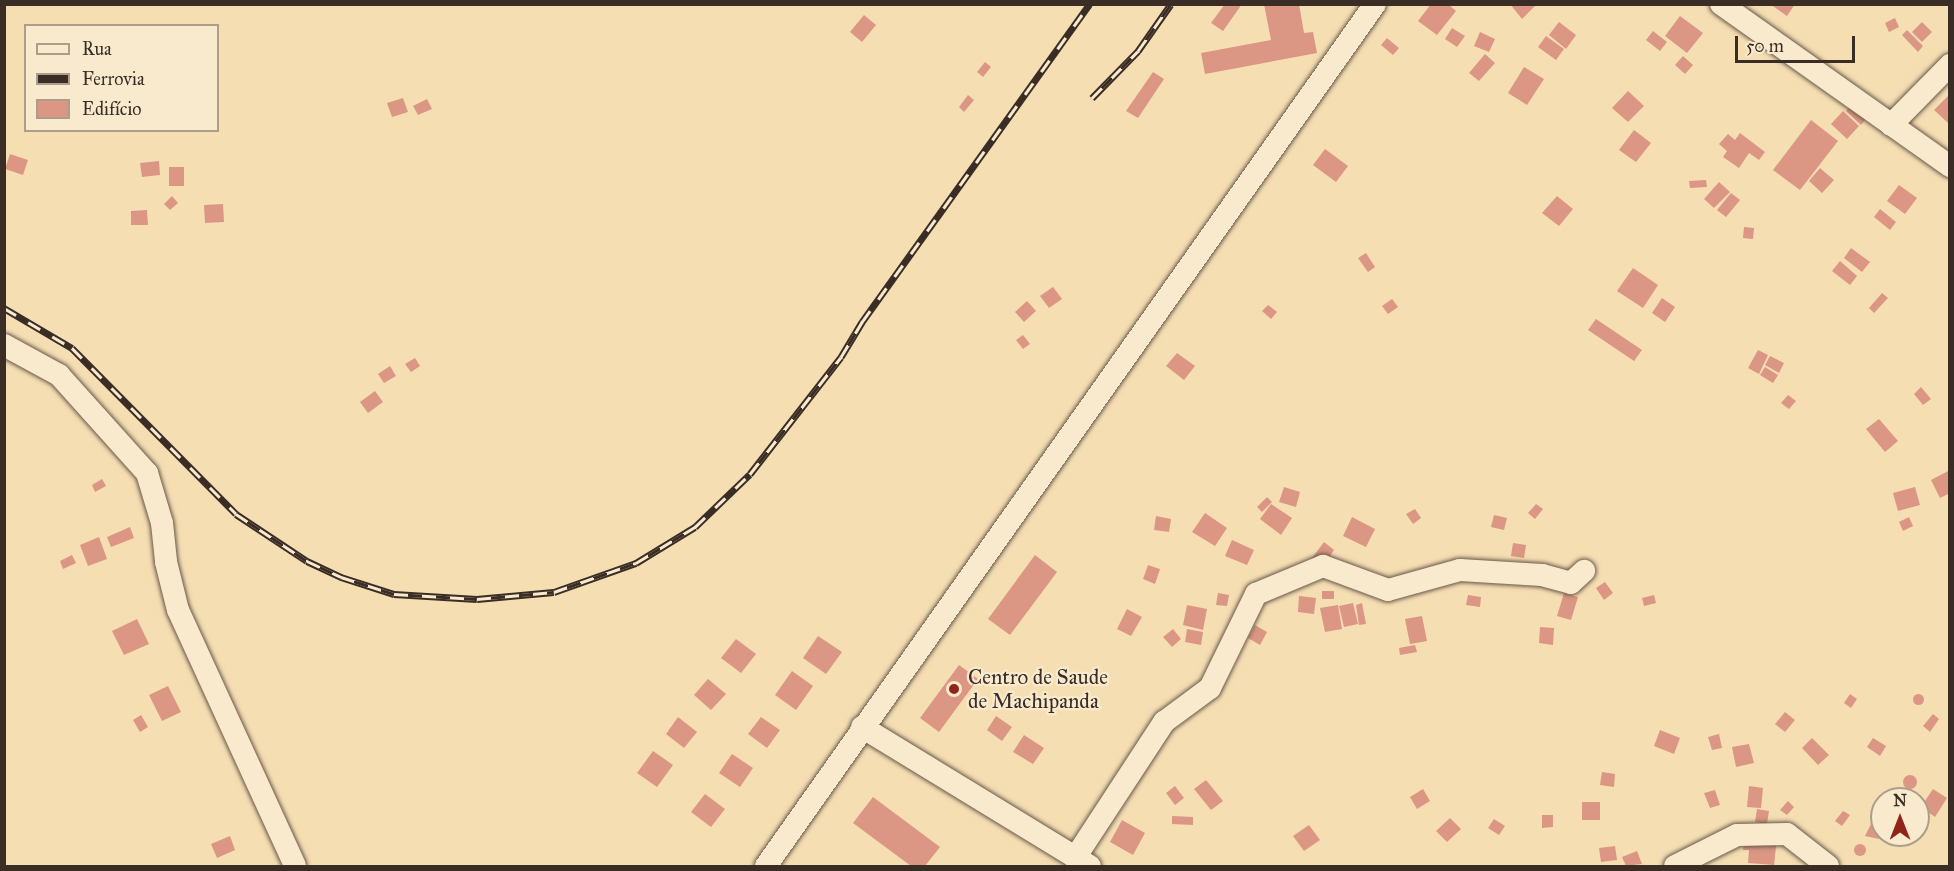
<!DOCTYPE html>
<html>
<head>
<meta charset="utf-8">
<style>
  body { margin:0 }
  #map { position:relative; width:1954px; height:871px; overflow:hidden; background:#f6deb3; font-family:"IM FELL Great Primer",serif }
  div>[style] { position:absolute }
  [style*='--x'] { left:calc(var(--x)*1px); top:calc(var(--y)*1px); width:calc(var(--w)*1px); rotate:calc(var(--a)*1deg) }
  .building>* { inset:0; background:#db9684 }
  .round { border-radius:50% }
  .roads { filter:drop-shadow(0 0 2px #685948) drop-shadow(0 0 2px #685948) }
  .minor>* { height:22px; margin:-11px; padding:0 11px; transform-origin:11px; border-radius:11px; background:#f9eace }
  .rail>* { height:7px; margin-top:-3.5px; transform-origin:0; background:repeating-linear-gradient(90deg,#f9eace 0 14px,#392d25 0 28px); box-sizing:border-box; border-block:2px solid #392d25 }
  .dots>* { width:16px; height:16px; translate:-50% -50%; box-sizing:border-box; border:3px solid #f9eace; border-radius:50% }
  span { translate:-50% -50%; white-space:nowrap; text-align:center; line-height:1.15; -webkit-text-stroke:4.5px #f9eace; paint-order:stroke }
  .poi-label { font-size:21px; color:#392d25 }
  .left { translate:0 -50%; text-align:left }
  .frame { position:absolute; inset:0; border:6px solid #392d25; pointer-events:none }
  .legend { position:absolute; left:24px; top:24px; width:195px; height:108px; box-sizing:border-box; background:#f9eace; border:2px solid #ac9e8a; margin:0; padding:8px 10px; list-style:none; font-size:18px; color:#392d25 }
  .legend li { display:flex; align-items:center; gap:12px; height:30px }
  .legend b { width:30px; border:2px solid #ac9e8a }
  .north { position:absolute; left:1870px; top:787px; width:60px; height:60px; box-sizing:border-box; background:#f9eace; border:2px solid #ac9e8a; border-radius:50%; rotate:0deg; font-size:16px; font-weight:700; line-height:24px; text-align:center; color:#392d25 }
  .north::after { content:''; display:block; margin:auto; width:21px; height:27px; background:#8f2418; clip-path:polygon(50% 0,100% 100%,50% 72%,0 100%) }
  .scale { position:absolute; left:1735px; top:36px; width:120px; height:27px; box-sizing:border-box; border:3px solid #392d25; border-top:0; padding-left:8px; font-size:18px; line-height:21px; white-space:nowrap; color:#392d25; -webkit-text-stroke:4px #f9eace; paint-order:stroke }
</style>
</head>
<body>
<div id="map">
  <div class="building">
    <div style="clip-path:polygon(1225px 4px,1242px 4px,1223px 31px,1211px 23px)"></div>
    <div style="clip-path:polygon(1264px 4px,1299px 4px,1304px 33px,1313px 32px,1317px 53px,1205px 74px,1201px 53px,1271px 40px)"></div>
    <div style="clip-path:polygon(1431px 4px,1448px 4px,1456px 11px,1437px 35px,1418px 21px)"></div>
    <div style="clip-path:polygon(1510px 4px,1537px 4px,1522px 19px)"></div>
    <div style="clip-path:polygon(1770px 4px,1795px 4px,1787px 16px)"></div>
    <div style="clip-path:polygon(864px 15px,876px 25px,862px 42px,850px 32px)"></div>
    <div style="clip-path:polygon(1680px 16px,1703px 33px,1687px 53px,1665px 36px)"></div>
    <div style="clip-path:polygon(1895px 18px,1899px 27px,1889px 32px,1885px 23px)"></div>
    <div style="clip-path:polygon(1559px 22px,1576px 35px,1566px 49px,1549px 35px)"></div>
    <div style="clip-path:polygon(1922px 22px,1932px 32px,1922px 42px,1912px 32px)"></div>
    <div style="clip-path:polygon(1452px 28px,1465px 36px,1457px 47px,1445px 39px)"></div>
    <div style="clip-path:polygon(1907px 30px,1923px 46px,1918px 52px,1902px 35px)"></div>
    <div style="clip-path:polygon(1653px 31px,1667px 42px,1660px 51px,1646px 40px)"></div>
    <div style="clip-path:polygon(1480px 32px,1495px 39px,1489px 52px,1474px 46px)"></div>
    <div style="clip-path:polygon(1546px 36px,1564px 49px,1556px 60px,1538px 47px)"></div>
    <div style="clip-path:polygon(1387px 38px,1399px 48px,1393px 55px,1381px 45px)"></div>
    <div style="clip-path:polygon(1485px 54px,1495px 63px,1479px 81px,1469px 73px)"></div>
    <div style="clip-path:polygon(1683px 56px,1693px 65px,1685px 74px,1675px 65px)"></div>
    <div style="clip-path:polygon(985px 62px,991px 67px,983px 77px,977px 72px)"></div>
    <div style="clip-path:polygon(1524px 67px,1544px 79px,1527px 105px,1508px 93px)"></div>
    <div style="clip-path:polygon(1153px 72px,1164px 79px,1138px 118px,1126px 111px)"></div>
    <div style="clip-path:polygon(1628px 91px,1644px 106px,1628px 122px,1612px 108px)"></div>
    <div style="clip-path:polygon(1950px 94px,1950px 121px,1948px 123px,1934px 110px)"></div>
    <div style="clip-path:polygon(968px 95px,974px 100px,964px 112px,959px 107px)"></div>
    <div style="clip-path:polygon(403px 98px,408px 112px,392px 117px,387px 103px)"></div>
    <div style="clip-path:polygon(427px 99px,432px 109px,418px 115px,413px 106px)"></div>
    <div style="clip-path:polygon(1851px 105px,1866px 119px,1861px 125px,1846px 111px)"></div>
    <div style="clip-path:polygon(1843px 111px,1859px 126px,1847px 139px,1831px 124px)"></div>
    <div style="clip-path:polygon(1811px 120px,1838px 141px,1800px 190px,1773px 170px)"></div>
    <div style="clip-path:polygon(1634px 130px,1651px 143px,1636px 162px,1619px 150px)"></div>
    <div style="clip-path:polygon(1740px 133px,1765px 152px,1759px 160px,1749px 153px,1739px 168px,1723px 157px,1727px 151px,1719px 144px,1728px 134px,1735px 140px)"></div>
    <div style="clip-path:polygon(1325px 149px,1348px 166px,1336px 182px,1313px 165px)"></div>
    <div style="clip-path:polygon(10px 154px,28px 160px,23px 175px,5px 169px)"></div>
    <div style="clip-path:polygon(159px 161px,160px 175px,142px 177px,140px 163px)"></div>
    <div style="clip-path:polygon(169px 167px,184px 167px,184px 186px,169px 186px)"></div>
    <div style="clip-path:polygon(1820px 168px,1834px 180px,1822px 193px,1809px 181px)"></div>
    <div style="clip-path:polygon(1706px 180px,1707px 187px,1690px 188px,1689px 181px)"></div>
    <div style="clip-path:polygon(1719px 182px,1730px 192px,1714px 208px,1704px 199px)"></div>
    <div style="clip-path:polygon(1899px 185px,1917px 198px,1905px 214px,1887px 201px)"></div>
    <div style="clip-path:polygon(1731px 193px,1740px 200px,1726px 217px,1717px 210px)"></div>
    <div style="clip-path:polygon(172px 196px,178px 203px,170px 210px,164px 204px)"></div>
    <div style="clip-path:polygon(1557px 196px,1573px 209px,1559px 226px,1542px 213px)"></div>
    <div style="clip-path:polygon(223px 204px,224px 222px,205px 223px,204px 205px)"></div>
    <div style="clip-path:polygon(1880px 209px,1896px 222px,1890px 230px,1874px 217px)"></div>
    <div style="clip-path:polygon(147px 210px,148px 225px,131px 225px,131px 211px)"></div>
    <div style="clip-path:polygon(1744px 227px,1754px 228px,1753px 239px,1743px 238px)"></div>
    <div style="clip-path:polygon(1851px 248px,1870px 262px,1862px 272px,1844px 258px)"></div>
    <div style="clip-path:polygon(1366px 253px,1375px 267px,1368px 272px,1358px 258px)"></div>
    <div style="clip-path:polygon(1840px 261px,1857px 276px,1850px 285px,1832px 271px)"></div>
    <div style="clip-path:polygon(1633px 268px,1658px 285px,1643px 308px,1617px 291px)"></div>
    <div style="clip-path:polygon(1053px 287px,1062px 299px,1049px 308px,1040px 296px)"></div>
    <div style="clip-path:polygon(1882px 293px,1888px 298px,1874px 313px,1869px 308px)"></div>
    <div style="clip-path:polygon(1662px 298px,1675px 307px,1665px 322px,1652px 313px)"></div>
    <div style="clip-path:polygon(1392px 299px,1398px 307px,1388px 314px,1382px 306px)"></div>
    <div style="clip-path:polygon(1027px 301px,1036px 311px,1024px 322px,1015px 312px)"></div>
    <div style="clip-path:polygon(1268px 305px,1277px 312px,1271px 319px,1262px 311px)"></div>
    <div style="clip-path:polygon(1596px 319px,1642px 350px,1634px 361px,1588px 330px)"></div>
    <div style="clip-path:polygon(1023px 335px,1030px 344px,1023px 349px,1016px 340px)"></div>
    <div style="clip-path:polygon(1758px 350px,1768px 355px,1759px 374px,1748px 368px)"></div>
    <div style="clip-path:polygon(1177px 353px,1195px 366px,1184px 380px,1166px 366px)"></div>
    <div style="clip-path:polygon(1770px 356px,1784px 363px,1779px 373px,1765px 365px)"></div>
    <div style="clip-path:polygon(415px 358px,420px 366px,411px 372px,405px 364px)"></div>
    <div style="clip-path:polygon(390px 366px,396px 376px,384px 383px,378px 374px)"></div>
    <div style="clip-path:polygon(1765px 367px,1778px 375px,1773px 383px,1760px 375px)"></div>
    <div style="clip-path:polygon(1921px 387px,1931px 399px,1923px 405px,1914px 394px)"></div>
    <div style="clip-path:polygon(375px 391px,383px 402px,368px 413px,360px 402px)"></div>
    <div style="clip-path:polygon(1788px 395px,1796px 401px,1789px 409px,1781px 403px)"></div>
    <div style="clip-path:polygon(1879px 419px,1898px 441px,1885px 452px,1866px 429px)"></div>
    <div style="clip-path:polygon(1950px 470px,1950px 493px,1940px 498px,1931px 480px)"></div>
    <div style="clip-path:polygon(102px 479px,106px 486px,95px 492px,92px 485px)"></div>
    <div style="clip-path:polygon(1284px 487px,1300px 492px,1296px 507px,1279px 502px)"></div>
    <div style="clip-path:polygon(1915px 487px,1920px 505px,1898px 511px,1893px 493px)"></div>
    <div style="clip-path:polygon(1267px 497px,1272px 502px,1262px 512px,1257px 507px)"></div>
    <div style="clip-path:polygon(1271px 504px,1292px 518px,1281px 535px,1260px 519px)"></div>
    <div style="clip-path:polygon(1536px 504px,1543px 509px,1535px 519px,1528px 513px)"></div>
    <div style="clip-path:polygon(1415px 509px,1421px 518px,1413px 524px,1406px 514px)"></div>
    <div style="clip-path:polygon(1205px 513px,1227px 528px,1215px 546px,1192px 532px)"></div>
    <div style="clip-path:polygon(1494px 515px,1507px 518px,1504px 530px,1491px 527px)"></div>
    <div style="clip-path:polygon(1156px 516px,1171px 519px,1169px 532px,1154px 530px)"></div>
    <div style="clip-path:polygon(1352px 517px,1375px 529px,1366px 547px,1343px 536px)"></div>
    <div style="clip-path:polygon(1909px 517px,1913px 526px,1903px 531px,1899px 522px)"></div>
    <div style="clip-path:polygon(130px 527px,134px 538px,111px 547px,107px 537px)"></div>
    <div style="clip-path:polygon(99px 537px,107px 559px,88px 566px,80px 545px)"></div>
    <div style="clip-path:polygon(1232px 540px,1254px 550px,1247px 565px,1225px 556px)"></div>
    <div style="clip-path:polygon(1324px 542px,1334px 550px,1323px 566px,1312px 558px)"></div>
    <div style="clip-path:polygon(1513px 543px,1526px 545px,1524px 558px,1511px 556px)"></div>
    <div style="clip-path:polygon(72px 555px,76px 563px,63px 569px,60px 561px)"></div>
    <div style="clip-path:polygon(1035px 555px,1057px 572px,1010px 635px,988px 619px)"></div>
    <div style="clip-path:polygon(1148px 565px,1160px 569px,1155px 584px,1143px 579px)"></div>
    <div style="clip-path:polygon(1605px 582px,1613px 593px,1604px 600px,1596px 588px)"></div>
    <div style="clip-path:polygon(1322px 591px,1334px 591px,1334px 599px,1322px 599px)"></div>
    <div style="clip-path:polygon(1218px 593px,1229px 595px,1227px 606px,1216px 605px)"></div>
    <div style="clip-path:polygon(1564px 593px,1578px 597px,1571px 620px,1557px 616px)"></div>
    <div style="clip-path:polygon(1468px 595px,1481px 597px,1480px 607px,1466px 605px)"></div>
    <div style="clip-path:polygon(1654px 595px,1656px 603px,1644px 606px,1642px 598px)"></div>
    <div style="clip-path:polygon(1299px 596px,1316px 598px,1314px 614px,1298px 612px)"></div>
    <div style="clip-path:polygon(1353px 603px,1358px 624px,1344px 627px,1339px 606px)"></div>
    <div style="clip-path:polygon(1362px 603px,1366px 624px,1359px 625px,1356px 605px)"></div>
    <div style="clip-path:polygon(1187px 605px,1207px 609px,1203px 630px,1183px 625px)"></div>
    <div style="clip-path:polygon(1338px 605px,1342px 629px,1325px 632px,1320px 608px)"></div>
    <div style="clip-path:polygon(1127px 609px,1142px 617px,1131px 636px,1117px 629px)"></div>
    <div style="clip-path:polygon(1422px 616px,1427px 641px,1410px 644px,1405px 619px)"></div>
    <div style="clip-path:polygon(137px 619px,149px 644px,124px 655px,112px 631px)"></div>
    <div style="clip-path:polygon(1255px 625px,1267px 632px,1260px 645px,1248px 638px)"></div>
    <div style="clip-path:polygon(1540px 627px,1554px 628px,1553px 645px,1539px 643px)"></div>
    <div style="clip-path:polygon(1173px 629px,1181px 639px,1172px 647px,1163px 637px)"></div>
    <div style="clip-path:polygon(1187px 629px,1203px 632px,1201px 645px,1185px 642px)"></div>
    <div style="clip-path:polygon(818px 636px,842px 652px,826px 674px,803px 658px)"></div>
    <div style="clip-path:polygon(736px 639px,756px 654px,741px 673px,721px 658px)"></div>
    <div style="clip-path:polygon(1415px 645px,1417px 652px,1400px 655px,1399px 648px)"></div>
    <div style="clip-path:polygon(959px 665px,978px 679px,939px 732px,920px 718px)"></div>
    <div style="clip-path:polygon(792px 671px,813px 686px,796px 710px,775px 695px)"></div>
    <div style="clip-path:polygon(708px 679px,726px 694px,711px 710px,694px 695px)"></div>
    <div style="clip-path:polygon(168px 686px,181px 712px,162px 721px,149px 695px)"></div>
    <div class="round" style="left:1912.5px;top:693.5px;width:11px;height:11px"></div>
    <div style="clip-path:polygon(1850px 694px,1857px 699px,1851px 708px,1844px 703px)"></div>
    <div style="clip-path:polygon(1785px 712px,1795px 720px,1785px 732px,1775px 724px)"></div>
    <div style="clip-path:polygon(1933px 714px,1939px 719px,1930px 732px,1923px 726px)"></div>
    <div style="clip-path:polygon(141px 715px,148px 727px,140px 732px,133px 720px)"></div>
    <div style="clip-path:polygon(996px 716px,1012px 727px,1002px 741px,987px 730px)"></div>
    <div style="clip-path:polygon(678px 717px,697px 732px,684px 748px,666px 734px)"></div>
    <div style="clip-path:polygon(761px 717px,780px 730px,767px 748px,748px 734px)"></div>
    <div style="clip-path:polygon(1660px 730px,1680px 738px,1674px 754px,1654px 746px)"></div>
    <div style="clip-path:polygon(1719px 734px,1722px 748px,1712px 750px,1708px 737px)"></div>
    <div style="clip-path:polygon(1024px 735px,1044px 748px,1033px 764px,1013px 752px)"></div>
    <div style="clip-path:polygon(1812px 738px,1829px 755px,1818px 765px,1802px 748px)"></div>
    <div style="clip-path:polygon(1873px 738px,1886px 746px,1880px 756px,1867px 747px)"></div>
    <div style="clip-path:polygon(1749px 744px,1754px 763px,1736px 767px,1732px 747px)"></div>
    <div style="clip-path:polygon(653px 751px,673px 765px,657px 787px,637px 773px)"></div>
    <div style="clip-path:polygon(732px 754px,753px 768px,740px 787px,719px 773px)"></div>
    <div style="clip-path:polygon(1602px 772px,1615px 774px,1614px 787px,1600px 785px)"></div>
    <div class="round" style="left:1903px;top:775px;width:14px;height:14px"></div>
    <div style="clip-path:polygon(1206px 780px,1223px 801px,1211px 810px,1194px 789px)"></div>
    <div style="clip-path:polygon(1175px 786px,1184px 798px,1175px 805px,1166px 793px)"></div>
    <div style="clip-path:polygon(1749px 786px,1763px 788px,1761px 808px,1747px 807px)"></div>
    <div style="clip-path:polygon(1423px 789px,1430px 801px,1417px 809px,1410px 797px)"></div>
    <div style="clip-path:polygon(1933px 789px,1947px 798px,1935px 817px,1921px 807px)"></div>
    <div style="clip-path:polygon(1715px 790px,1720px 805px,1710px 808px,1704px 793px)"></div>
    <div style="clip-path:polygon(705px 794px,725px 809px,711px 827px,691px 812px)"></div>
    <div style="clip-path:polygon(873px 797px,940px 847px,925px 866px,911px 866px,853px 823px)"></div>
    <div style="clip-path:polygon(1788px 801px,1794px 807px,1787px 815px,1780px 810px)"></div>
    <div style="clip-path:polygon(1582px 802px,1600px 802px,1600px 820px,1582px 820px)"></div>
    <div style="clip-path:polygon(1757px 809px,1769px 811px,1767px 824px,1755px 822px)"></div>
    <div style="clip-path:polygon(1843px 811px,1850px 815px,1842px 826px,1835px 821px)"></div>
    <div style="clip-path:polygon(1542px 815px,1553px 815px,1553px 827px,1542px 828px)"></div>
    <div style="clip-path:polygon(1172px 816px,1193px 817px,1193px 825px,1172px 824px)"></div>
    <div style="clip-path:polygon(1450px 818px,1461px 829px,1447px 842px,1436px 831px)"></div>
    <div style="clip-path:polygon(1874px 818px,1882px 822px,1882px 835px,1887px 835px,1884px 840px,1865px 836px)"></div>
    <div style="clip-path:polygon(1494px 819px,1505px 826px,1499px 835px,1488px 828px)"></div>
    <div style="clip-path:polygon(1122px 820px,1145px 833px,1133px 855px,1110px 842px)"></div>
    <div style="clip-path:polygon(1309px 825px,1320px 840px,1304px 851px,1293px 836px)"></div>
    <div style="clip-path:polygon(230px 836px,235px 850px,217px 858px,211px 844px)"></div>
    <div style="clip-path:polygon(1777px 838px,1774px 865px,1748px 863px,1749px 850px,1743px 850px,1744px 840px)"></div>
    <div class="round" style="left:1854px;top:844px;width:12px;height:12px"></div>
    <div style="clip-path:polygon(1615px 846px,1617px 860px,1601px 862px,1599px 848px)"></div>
    <div style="clip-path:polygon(1637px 851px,1642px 864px,1626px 866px,1622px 857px)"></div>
  </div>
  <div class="roads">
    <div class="minor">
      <div style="--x:1721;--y:4;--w:281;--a:35.3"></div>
      <div style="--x:1891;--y:125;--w:84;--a:-45.5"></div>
      <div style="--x:4;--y:345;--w:63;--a:28.6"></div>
      <div style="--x:59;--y:375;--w:132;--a:48.1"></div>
      <div style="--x:147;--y:473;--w:52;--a:73.3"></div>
      <div style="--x:162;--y:523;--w:39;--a:84"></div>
      <div style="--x:166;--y:562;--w:49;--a:76"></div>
      <div style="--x:178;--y:610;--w:281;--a:65.4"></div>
      <div style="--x:862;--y:727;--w:267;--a:31.4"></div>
      <div style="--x:1075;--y:858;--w:163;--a:-56.8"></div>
      <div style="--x:1164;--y:722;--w:57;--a:-36.5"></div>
      <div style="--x:1210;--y:688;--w:105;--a:-63.9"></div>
      <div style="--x:1256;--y:594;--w:73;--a:-22.7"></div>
      <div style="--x:1323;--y:566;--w:69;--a:20.3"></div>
      <div style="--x:1388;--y:590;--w:75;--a:-15.5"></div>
      <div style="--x:1460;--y:570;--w:82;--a:3.5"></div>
      <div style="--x:1542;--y:575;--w:30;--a:15"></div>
      <div style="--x:1571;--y:583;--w:18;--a:-43"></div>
      <div style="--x:766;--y:866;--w:1055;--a:-54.76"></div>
      <div style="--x:1675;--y:866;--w:69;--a:-26.6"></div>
      <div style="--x:1737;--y:835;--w:50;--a:-1.1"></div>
      <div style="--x:1787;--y:834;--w:52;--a:38"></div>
    </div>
  </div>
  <div class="rail">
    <div style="--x:1092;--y:98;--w:66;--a:-45.6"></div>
    <div style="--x:1138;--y:51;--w:57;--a:-54.9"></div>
    <div style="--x:4;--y:308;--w:79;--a:30.5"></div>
    <div style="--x:72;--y:348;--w:233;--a:45.3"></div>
    <div style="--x:236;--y:514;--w:85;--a:33.5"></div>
    <div style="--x:307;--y:561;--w:38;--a:25"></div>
    <div style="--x:341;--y:577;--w:56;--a:17.8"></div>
    <div style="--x:394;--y:594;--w:83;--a:3.4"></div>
    <div style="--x:477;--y:599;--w:77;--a:-5.2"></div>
    <div style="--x:554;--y:592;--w:87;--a:-19.5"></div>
    <div style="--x:636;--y:563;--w:69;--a:-31.4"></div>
    <div style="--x:695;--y:527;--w:76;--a:-43.9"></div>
    <div style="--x:750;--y:474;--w:148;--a:-52.1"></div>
    <div style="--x:841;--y:357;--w:41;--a:-59"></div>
    <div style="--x:862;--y:322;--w:391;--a:-54.4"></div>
  </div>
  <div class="dots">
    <div style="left:954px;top:689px;background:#8f2418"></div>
  </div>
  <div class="poi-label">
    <span class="left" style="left:968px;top:689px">Centro de Saude<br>de Machipanda</span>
  </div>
  <div class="frame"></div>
  <ul class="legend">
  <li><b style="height:8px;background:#f9eace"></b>Rua</li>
  <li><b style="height:8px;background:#392d25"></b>Ferrovia</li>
  <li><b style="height:16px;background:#db9684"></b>Edifício</li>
  </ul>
  <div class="north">N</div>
  <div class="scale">50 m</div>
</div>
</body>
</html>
